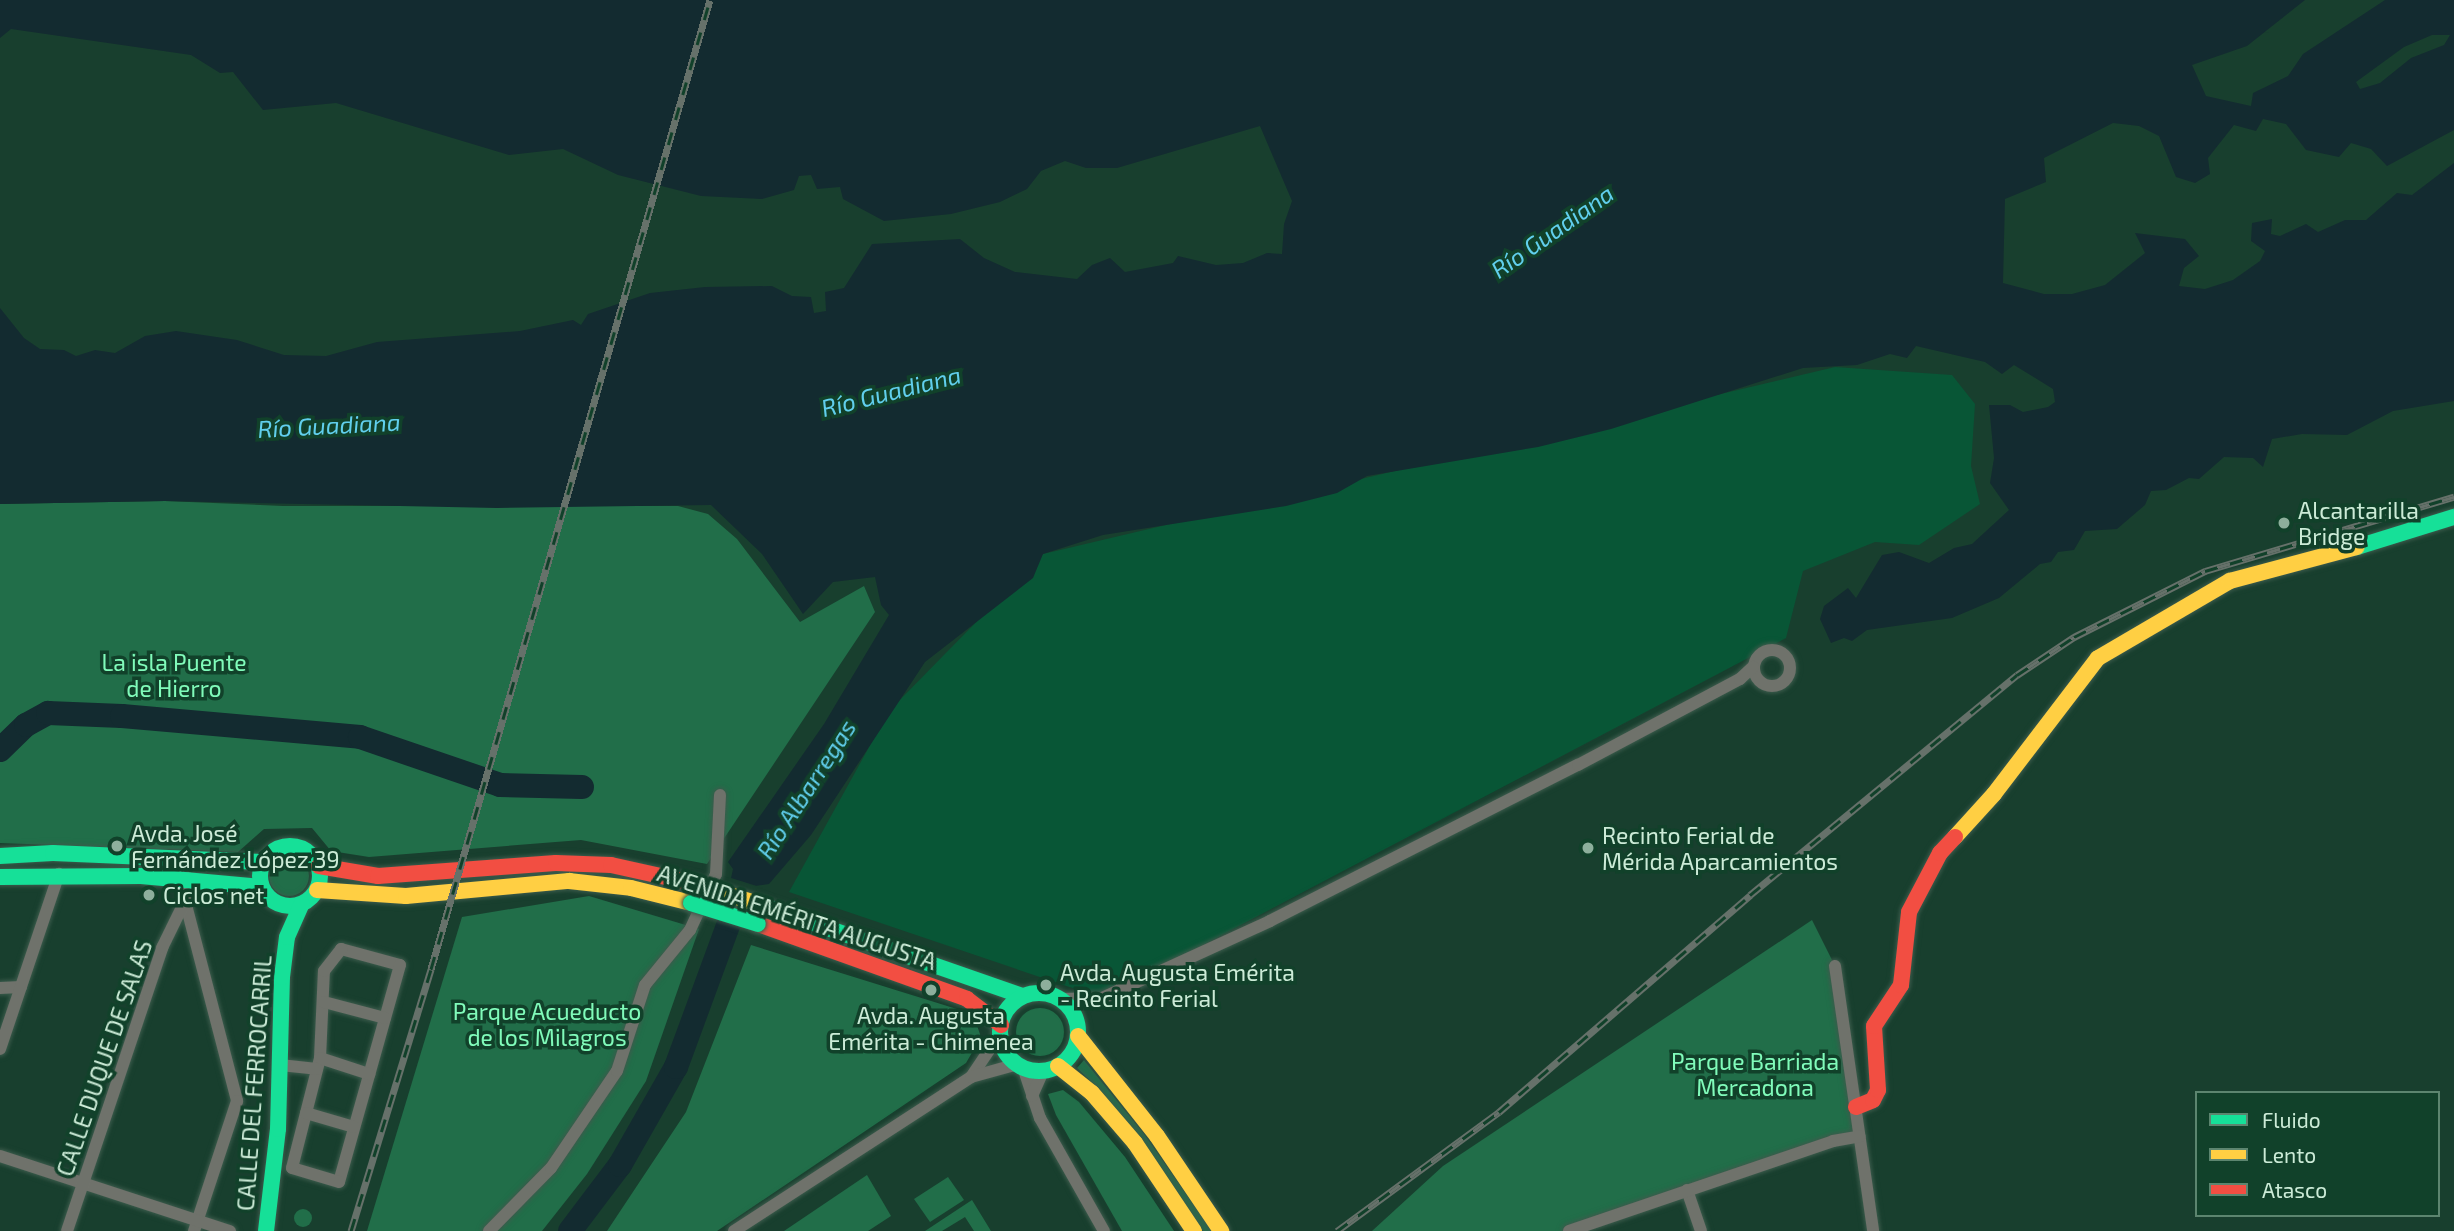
<!DOCTYPE html>
<html>
<head>
<meta charset="utf-8">
<style>
  body { margin:0 }
  #map { position:relative; width:2454px; height:1231px; overflow:hidden; background:#183f2e; font-family:"Exo 2",sans-serif }
  div>[style] { position:absolute }
  [style*='--x'] { left:calc(var(--x)*1px); top:calc(var(--y)*1px); width:calc(var(--w)*1px); rotate:calc(var(--a)*1deg) }
  .built>* { inset:0; background:#085636 }
  .green>* { inset:0; background:#216e49 }
  .round { border-radius:50% }
  .water>* { inset:0; background:#132b30 }
  .pier>* { inset:0; background:#183f2e }
  .river>* { height:24px; margin:-12px; padding:0 12px; transform-origin:12px; border-radius:12px; background:#132b30 }
  .roads { filter:drop-shadow(0 0 2px #3c5b4c) drop-shadow(0 0 2px #3c5b4c) }
  .street>* { height:12px; margin:-6px; padding:0 6px; transform-origin:6px; border-radius:6px; background:#6f726b }
  .street>.ring { margin:-6px; padding:0; box-sizing:content-box; background:none; border:12px solid #6f726b; border-radius:50% }
  .fast>* { height:16px; margin:-8px; padding:0 8px; transform-origin:8px; border-radius:8px; background:#16e098 }
  .fast>.ring { margin:-8px; padding:0; box-sizing:content-box; background:none; border:16px solid #16e098; border-radius:50% }
  .slow>* { height:16px; margin:-8px; padding:0 8px; transform-origin:8px; border-radius:8px; background:#ffcf43 }
  .jam>* { height:16px; margin:-8px; padding:0 8px; transform-origin:8px; border-radius:8px; background:#f24e42 }
  .rail>* { height:7px; margin-top:-3.5px; transform-origin:0; background:repeating-linear-gradient(90deg,#11412a 0 13px,#66716a 0 26px); box-sizing:border-box; border-block:2px solid #66716a }
  .bridges { filter:drop-shadow(0 0 2px #3c5b4c) drop-shadow(0 0 2px #3c5b4c) }
  .fast-bridge>* { height:16px; margin:-8px; padding:0 8px; transform-origin:8px; border-radius:8px; background:#16e098 }
  .slow-bridge>* { height:16px; margin:-8px; padding:0 8px; transform-origin:8px; border-radius:8px; background:#ffcf43 }
  .dots>* { width:19px; height:19px; translate:-50% -50%; box-sizing:border-box; border:4px solid #11412a; border-radius:50% }
  span { translate:-50% -50%; white-space:nowrap; text-align:center; line-height:1.15; -webkit-text-stroke:7px #11412a; paint-order:stroke }
  .poi-label { font-size:23px; color:#ccebd7 }
  .left { translate:0 -50%; text-align:left }
  .park-label { font-size:23px; color:#80fbba }
  .street-label { font-size:23px; color:#ccebd7 }
  .water-label { font-size:24px; color:#61cfed; font-style:italic }
  .legend { position:absolute; left:2195px; top:1091px; width:245px; height:126px; box-sizing:border-box; background:#11412a; border:2px solid #5c856f; margin:0; padding:9px 12px; list-style:none; font-size:21px; color:#ccebd7 }
  .legend li { display:flex; align-items:center; gap:14px; height:35px }
  .legend b { width:35px; border:2px solid #5c856f }
</style>
</head>
<body>
<div id="map">
  <div class="built">
    <div style="clip-path:polygon(1835px 367px,1952px 375px,1975px 404px,1971px 466px,1980px 504px,1919px 545px,1875px 542px,1803px 571px,1786px 638px,1102px 998px,789px 892px,889px 711px,1043px 554px)"></div>
  </div>
  <div class="green">
    <div style="clip-path:polygon(165px 501px,283px 506px,678px 506px,708px 514px,737px 539px,800px 622px,864px 586px,875px 612px,707px 864px,581px 840px,369px 857px,331px 851px,312px 828px,264px 829px,238px 852px,0 843px,0 504px)"></div>
    <div class="round" style="left:269px;top:856px;width:40px;height:40px"></div>
    <div style="clip-path:polygon(589px 896px,699px 929px,646px 1081px,587px 1174px,542px 1231px,367px 1231px,462px 917px)"></div>
    <div style="clip-path:polygon(1812px 920px,1835px 966px,1860px 1136px,1569px 1231px,1372px 1231px,1443px 1166px)"></div>
    <div style="clip-path:polygon(751px 945px,973px 1014px,981px 1037px,966px 1063px,717px 1231px,607px 1231px,686px 1112px)"></div>
    <div class="round" style="left:1016px;top:1008px;width:48px;height:48px"></div>
    <div style="clip-path:polygon(1084px 1060px,1144px 1134px,1212px 1231px,1203px 1231px,1101px 1091px,1077px 1068px)"></div>
    <div style="clip-path:polygon(1063px 1090px,1079px 1102px,1125px 1157px,1174px 1231px,1122px 1231px,1056px 1115px,1048px 1094px)"></div>
    <div style="clip-path:polygon(867px 1175px,891px 1216px,868px 1231px,784px 1231px)"></div>
    <div style="clip-path:polygon(948px 1177px,964px 1200px,930px 1222px,914px 1199px)"></div>
    <div style="clip-path:polygon(972px 1200px,991px 1231px,974px 1231px,965px 1217px,942px 1231px,925px 1231px)"></div>
    <div class="round" style="left:294px;top:1209px;width:18px;height:18px"></div>
  </div>
  <div class="water">
    <div style="clip-path:polygon(evenodd,0 0,2305px 0,2247px 46px,2192px 65px,2206px 96px,2251px 106px,2253px 93px,2288px 76px,2303px 54px,2385px 0,2454px 0,2454px 130px,2387px 166px,2371px 149px,2351px 143px,2339px 157px,2306px 150px,2286px 124px,2263px 119px,2256px 131px,2234px 125px,2208px 158px,2210px 174px,2195px 183px,2176px 177px,2159px 136px,2139px 126px,2113px 123px,2044px 158px,2046px 182px,2005px 199px,2003px 283px,2044px 294px,2072px 294px,2105px 285px,2145px 253px,2135px 233px,2185px 239px,2199px 256px,2184px 268px,2179px 286px,2205px 289px,2233px 280px,2260px 261px,2265px 251px,2251px 241px,2252px 223px,2272px 219px,2271px 234px,2280px 236px,2306px 224px,2318px 232px,2345px 220px,2366px 220px,2397px 193px,2412px 195px,2454px 163px,2454px 401px,2393px 411px,2347px 435px,2302px 434px,2272px 439px,2263px 467px,2253px 458px,2224px 457px,2199px 479px,2189px 478px,2166px 490px,2151px 491px,2145px 505px,2117px 529px,2085px 531px,2074px 550px,2058px 552px,2051px 562px,2040px 564px,1999px 598px,1952px 618px,1867px 630px,1852px 641px,1844px 638px,1831px 643px,1820px 619px,1824px 606px,1848px 588px,1856px 598px,1882px 555px,1899px 552px,1929px 563px,1954px 548px,1972px 544px,2009px 510px,1990px 483px,1994px 458px,1989px 405px,2010px 405px,2023px 412px,2048px 407px,2055px 402px,2053px 389px,2014px 365px,2002px 374px,1985px 362px,1916px 346px,1907px 358px,1890px 354px,1857px 365px,1803px 368px,1611px 429px,1538px 447px,1367px 476px,1337px 493px,1286px 506px,1103px 535px,1043px 554px,1033px 578px,925px 662px,811px 835px,769px 884px,755px 886px,715px 952px,733px 869px,728px 862px,824px 724px,889px 615px,881px 605px,875px 577px,833px 582px,803px 614px,762px 554px,711px 505px,497px 508px,165px 501px,0 504px,0 308px,24px 338px,40px 349px,64px 350px,76px 356px,95px 350px,115px 353px,145px 336px,176px 331px,237px 340px,284px 355px,326px 356px,377px 342px,520px 331px,573px 320px,581px 325px,588px 314px,650px 293px,705px 287px,772px 286px,792px 296px,811px 297px,814px 313px,826px 311px,825px 292px,844px 288px,872px 244px,960px 239px,984px 258px,1015px 272px,1077px 279px,1092px 265px,1110px 258px,1125px 272px,1173px 263px,1178px 256px,1216px 265px,1243px 263px,1267px 253px,1282px 254px,1284px 224px,1292px 201px,1260px 126px,1117px 168px,1086px 168px,1065px 161px,1041px 171px,1027px 189px,1000px 202px,951px 214px,884px 221px,843px 199px,840px 187px,817px 189px,811px 175px,799px 176px,794px 190px,762px 199px,701px 196px,618px 175px,563px 149px,509px 155px,336px 103px,263px 110px,233px 72px,220px 73px,191px 55px,11px 29px,0 38px,0 0,2432px 35px,2450px 35px,2444px 45px,2411px 58px,2380px 83px,2360px 89px,2356px 82px,2404px 47px,2432px 35px)"></div>
  </div>
  <div class="pier">
    <div style="clip-path:polygon(728px 877px,763px 888px,757px 889px,733px 934px,717px 928px)"></div>
  </div>
  <div class="river">
    <div style="--x:0;--y:750;--w:36;--a:-44"></div>
    <div style="--x:26;--y:725;--w:25;--a:-29"></div>
    <div style="--x:48;--y:713;--w:74;--a:2.3"></div>
    <div style="--x:122;--y:716;--w:239;--a:5"></div>
    <div style="--x:360;--y:737;--w:148;--a:18.9"></div>
    <div style="--x:500;--y:785;--w:82;--a:1.4"></div>
    <div style="--x:570;--y:1231;--w:83;--a:-52.9"></div>
    <div style="--x:620;--y:1165;--w:113;--a:-60.3"></div>
    <div style="--x:676;--y:1067;--w:153;--a:-69.8"></div>
  </div>
  <div class="roads">
    <div class="street">
      <div class="ring" style="left:1754px;top:650px;width:24px;height:24px"></div>
      <div style="--x:188;--y:878;--w:23;--a:97"></div>
      <div style="--x:185;--y:901;--w:207;--a:75.4"></div>
      <div style="--x:237;--y:1101;--w:137;--a:108.3"></div>
      <div style="--x:341;--y:949;--w:61;--a:15.2"></div>
      <div style="--x:400;--y:965;--w:225;--a:105.7"></div>
      <div style="--x:339;--y:1182;--w:49;--a:-163.4"></div>
      <div style="--x:292;--y:1168;--w:114;--a:-75.7"></div>
      <div style="--x:320;--y:1058;--w:87;--a:-87.4"></div>
      <div style="--x:324;--y:971;--w:28;--a:-52"></div>
      <div style="--x:1835;--y:966;--w:268;--a:81.8"></div>
      <div style="--x:0;--y:988;--w:21;--a:-3"></div>
      <div style="--x:1061;--y:999;--w:41;--a:-1.4"></div>
      <div style="--x:1102;--y:998;--w:185;--a:-24.6"></div>
      <div style="--x:1270;--y:921;--w:345;--a:-26.9"></div>
      <div style="--x:1578;--y:765;--w:183;--a:-28"></div>
      <div style="--x:1740;--y:679;--w:18;--a:-43"></div>
      <div style="--x:324;--y:1002;--w:63;--a:14.7"></div>
      <div style="--x:0;--y:1049;--w:185;--a:-71.4"></div>
      <div style="--x:320;--y:1058;--w:52;--a:18.1"></div>
      <div style="--x:280;--y:1065;--w:37;--a:6"></div>
      <div style="--x:1023;--y:1067;--w:54;--a:71.6"></div>
      <div style="--x:1040;--y:1118;--w:130;--a:60.5"></div>
      <div style="--x:971;--y:1077;--w:52;--a:-56"></div>
      <div style="--x:1032;--y:1096;--w:27;--a:-66"></div>
      <div style="--x:306;--y:1113;--w:50;--a:16.3"></div>
      <div style="--x:0;--y:1156;--w:242;--a:18.1"></div>
      <div style="--x:1687;--y:1190;--w:43;--a:71.1"></div>
      <div style="--x:67;--y:1231;--w:299;--a:-71.4"></div>
      <div style="--x:162;--y:948;--w:52;--a:-63.9"></div>
      <div style="--x:489;--y:1231;--w:88;--a:-45.5"></div>
      <div style="--x:551;--y:1168;--w:117;--a:-55.8"></div>
      <div style="--x:617;--y:1071;--w:90;--a:-72"></div>
      <div style="--x:645;--y:985;--w:71;--a:-50.7"></div>
      <div style="--x:690;--y:930;--w:62;--a:-65.1"></div>
      <div style="--x:716;--y:874;--w:79;--a:-87.1"></div>
      <div style="--x:734;--y:1231;--w:283;--a:-33"></div>
      <div style="--x:971;--y:1077;--w:49;--a:-15.5"></div>
      <div style="--x:1569;--y:1231;--w:279;--a:-18.8"></div>
      <div style="--x:1833;--y:1141;--w:27;--a:-10"></div>
    </div>
    <div class="fast">
      <div style="--x:2357;--y:547;--w:102;--a:-17.2"></div>
      <div class="ring" style="left:260px;top:846px;width:44px;height:44px"></div>
      <div style="--x:0;--y:856;--w:53;--a:-3.2"></div>
      <div style="--x:53;--y:853;--w:209;--a:2.5"></div>
      <div style="--x:0;--y:877;--w:141;--a:-0.4"></div>
      <div style="--x:141;--y:876;--w:121;--a:5.2"></div>
      <div style="--x:764;--y:906;--w:273;--a:19.2"></div>
      <div class="ring" style="left:1000px;top:993px;width:62px;height:62px"></div>
      <div style="--x:266;--y:1231;--w:103;--a:-83.3"></div>
      <div style="--x:278;--y:1129;--w:152;--a:-88.5"></div>
      <div style="--x:282;--y:977;--w:40;--a:-82.9"></div>
      <div style="--x:287;--y:937;--w:36;--a:-66"></div>
    </div>
    <div class="slow">
      <div style="--x:1955;--y:837;--w:58;--a:-47.8"></div>
      <div style="--x:1994;--y:794;--w:171;--a:-52.6"></div>
      <div style="--x:2098;--y:658;--w:153;--a:-30.3"></div>
      <div style="--x:2230;--y:581;--w:131;--a:-15"></div>
      <div style="--x:317;--y:890;--w:89;--a:3.9"></div>
      <div style="--x:406;--y:896;--w:164;--a:-5.3"></div>
      <div style="--x:569;--y:881;--w:62;--a:6.4"></div>
      <div style="--x:631;--y:888;--w:62;--a:14"></div>
      <div style="--x:1078;--y:1036;--w:127;--a:51.7"></div>
      <div style="--x:1157;--y:1136;--w:115;--a:56"></div>
      <div style="--x:1058;--y:1066;--w:43;--a:38.5"></div>
      <div style="--x:1092;--y:1093;--w:66;--a:49.3"></div>
      <div style="--x:1135;--y:1143;--w:106;--a:56.2"></div>
    </div>
    <div class="jam">
      <div style="--x:319;--y:866;--w:60;--a:9.6"></div>
      <div style="--x:378;--y:876;--w:178;--a:-4.2"></div>
      <div style="--x:556;--y:863;--w:55;--a:2.1"></div>
      <div style="--x:611;--y:865;--w:88;--a:12.5"></div>
      <div style="--x:758;--y:924;--w:222;--a:19.7"></div>
      <div style="--x:967;--y:999;--w:43;--a:37.4"></div>
      <div style="--x:1856;--y:1107;--w:18;--a:-22"></div>
      <div style="--x:1873;--y:1100;--w:11;--a:-63"></div>
      <div style="--x:1878;--y:1090;--w:64;--a:-93.6"></div>
      <div style="--x:1874;--y:1026;--w:49;--a:-56.6"></div>
      <div style="--x:1901;--y:985;--w:73;--a:-83.7"></div>
      <div style="--x:1909;--y:912;--w:67;--a:-62.3"></div>
      <div style="--x:1940;--y:853;--w:22;--a:-47"></div>
    </div>
  </div>
  <div class="rail">
    <div style="--x:351;--y:1231;--w:274;--a:-73"></div>
    <div style="--x:431;--y:969;--w:1008;--a:-73.94"></div>
    <div style="--x:1337;--y:1231;--w:201;--a:-36.3"></div>
    <div style="--x:1499;--y:1112;--w:332;--a:-40.8"></div>
    <div style="--x:1750;--y:895;--w:346;--a:-39.5"></div>
    <div style="--x:2017;--y:675;--w:69;--a:-33.7"></div>
    <div style="--x:2074;--y:637;--w:147;--a:-26.7"></div>
    <div style="--x:2205;--y:571;--w:260;--a:-16.6"></div>
  </div>
  <div class="bridges">
    <div class="fast-bridge">
      <div style="--x:691;--y:903;--w:70;--a:17.4"></div>
    </div>
    <div class="slow-bridge">
      <div style="--x:697;--y:884;--w:71;--a:18.2"></div>
    </div>
  </div>
  <div class="dots">
    <div style="left:2284px;top:523px;background:#8daf9c"></div>
    <div style="left:117px;top:846px;background:#8daf9c"></div>
    <div style="left:1588px;top:848px;background:#8daf9c"></div>
    <div style="left:149px;top:895px;background:#8daf9c"></div>
    <div style="left:1046px;top:985px;background:#8daf9c"></div>
    <div style="left:931px;top:990px;background:#8daf9c"></div>
  </div>
  <div class="poi-label">
    <span class="left" style="left:2298px;top:523px">Alcantarilla<br>Bridge</span>
    <span class="left" style="left:131px;top:846px">Avda. José<br>Fernández López 39</span>
    <span class="left" style="left:1602px;top:848px">Recinto Ferial de<br>Mérida Aparcamientos</span>
    <span class="left" style="left:163px;top:895px">Ciclos net</span>
    <span class="left" style="left:1060px;top:985px">Avda. Augusta Emérita<br>- Recinto Ferial</span>
    <span style="left:931px;top:1028px">Avda. Augusta<br>Emérita - Chimenea</span>
  </div>
  <div class="park-label">
    <span style="left:174px;top:675px">La isla Puente<br>de Hierro</span>
    <span style="left:547px;top:1024px">Parque Acueducto<br>de los Milagros</span>
    <span style="left:1755px;top:1074px">Parque Barriada<br>Mercadona</span>
  </div>
  <div class="street-label">
    <span style="left:797px;top:917px;rotate:18deg">AVENIDA EMÉRITA AUGUSTA</span>
    <span style="left:104px;top:1058px;rotate:-71deg">CALLE DUQUE DE SALAS</span>
    <span style="left:254px;top:1083px;rotate:-86deg">CALLE DEL FERROCARRIL</span>
  </div>
  <div class="water-label">
    <span style="left:1552px;top:231px;rotate:-35deg">Río Guadiana</span>
    <span style="left:891px;top:391px;rotate:-14deg">Río Guadiana</span>
    <span style="left:329px;top:425px;rotate:-3deg">Río Guadiana</span>
    <span style="left:806px;top:789px;rotate:-57deg">Río Albarregas</span>
  </div>
  <ul class="legend">
  <li><b style="height:9px;background:#16e098"></b>Fluido</li>
  <li><b style="height:9px;background:#ffcf43"></b>Lento</li>
  <li><b style="height:9px;background:#f24e42"></b>Atasco</li>
  </ul>
</div>
</body>
</html>
